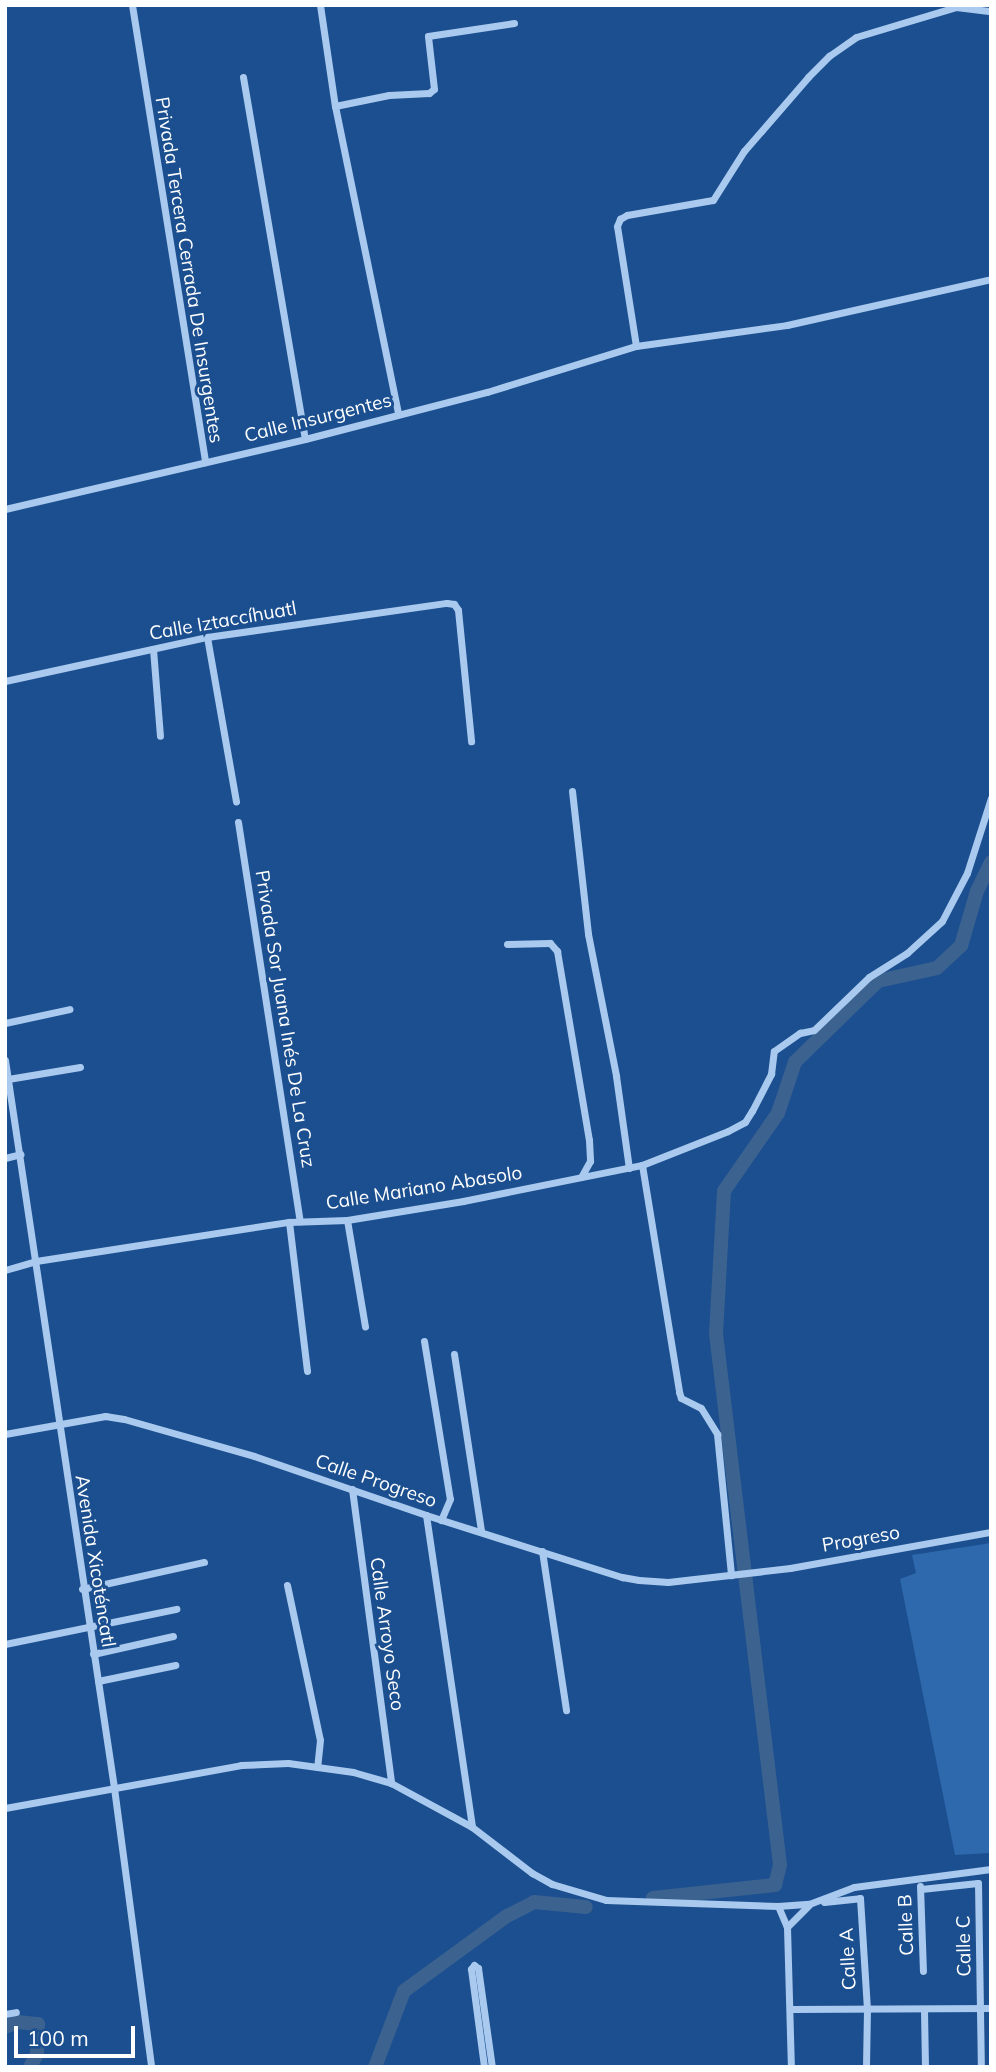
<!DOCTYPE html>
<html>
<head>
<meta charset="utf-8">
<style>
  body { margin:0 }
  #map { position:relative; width:996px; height:2072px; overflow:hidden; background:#1b4f8f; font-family:Mulish,sans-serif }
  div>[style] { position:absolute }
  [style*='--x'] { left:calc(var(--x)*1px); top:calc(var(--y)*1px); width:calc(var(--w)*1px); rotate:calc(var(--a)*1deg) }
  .green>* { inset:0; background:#2e69ad }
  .river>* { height:14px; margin:-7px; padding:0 7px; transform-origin:7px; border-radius:7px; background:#3c6290 }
  .minor>* { height:7px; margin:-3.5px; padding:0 3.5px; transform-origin:3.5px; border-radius:3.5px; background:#a9c9ee }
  span { translate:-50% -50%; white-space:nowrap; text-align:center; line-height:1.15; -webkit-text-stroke:6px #1b4f8f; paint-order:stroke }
  .street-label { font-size:19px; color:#fff }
  .frame { position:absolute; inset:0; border:7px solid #fff; pointer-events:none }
  .scale { position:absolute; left:14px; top:2026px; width:121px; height:32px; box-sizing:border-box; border:4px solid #fff; border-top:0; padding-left:9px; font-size:21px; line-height:24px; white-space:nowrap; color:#fff; -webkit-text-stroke:5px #1b4f8f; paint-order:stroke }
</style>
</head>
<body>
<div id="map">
  <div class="green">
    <div style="clip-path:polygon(991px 1543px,991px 1853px,955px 1855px,900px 1579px,916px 1573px,912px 1555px)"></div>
  </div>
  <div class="river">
    <div style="--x:653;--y:1898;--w:123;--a:-6.1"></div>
    <div style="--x:775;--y:1885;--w:21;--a:-76"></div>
    <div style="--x:780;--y:1865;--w:535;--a:-96.87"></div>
    <div style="--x:716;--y:1334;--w:143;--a:-86.8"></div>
    <div style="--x:724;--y:1191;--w:95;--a:-55.3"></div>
    <div style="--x:778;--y:1113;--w:54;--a:-71.6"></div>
    <div style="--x:795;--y:1062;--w:116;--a:-44.3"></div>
    <div style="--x:878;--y:981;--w:60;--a:-12.4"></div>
    <div style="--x:937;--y:968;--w:33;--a:-43"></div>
    <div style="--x:961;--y:946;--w:57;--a:-73.8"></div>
    <div style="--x:977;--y:891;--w:32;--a:-64"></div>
    <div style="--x:5;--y:2027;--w:14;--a:-21"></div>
    <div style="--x:18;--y:2022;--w:20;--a:6"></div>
    <div style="--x:38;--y:2024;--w:30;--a:92"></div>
    <div style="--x:37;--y:2054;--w:15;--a:118"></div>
    <div style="--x:375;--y:2067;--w:81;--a:-69.1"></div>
    <div style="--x:404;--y:1991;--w:127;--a:-36.1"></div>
    <div style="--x:507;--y:1916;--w:30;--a:-27"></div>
    <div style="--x:534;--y:1902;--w:52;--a:5.5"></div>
  </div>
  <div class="minor">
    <div style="--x:132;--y:5;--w:463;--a:80.9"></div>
    <div style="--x:320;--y:5;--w:102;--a:81.6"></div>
    <div style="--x:335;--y:106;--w:314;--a:78.4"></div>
    <div style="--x:243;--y:77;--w:367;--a:80.3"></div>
    <div style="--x:335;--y:106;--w:55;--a:-11.5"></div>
    <div style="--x:389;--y:95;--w:40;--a:-2.9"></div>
    <div style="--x:429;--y:93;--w:6;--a:-39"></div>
    <div style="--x:434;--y:89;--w:53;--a:-96.5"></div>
    <div style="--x:428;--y:36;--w:87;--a:-8.6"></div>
    <div style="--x:636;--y:346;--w:121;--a:-99"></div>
    <div style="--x:617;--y:226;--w:8;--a:-67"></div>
    <div style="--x:620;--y:219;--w:8;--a:-30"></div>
    <div style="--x:627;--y:215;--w:87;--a:-9.9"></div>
    <div style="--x:713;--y:200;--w:58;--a:-57.7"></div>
    <div style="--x:744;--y:151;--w:98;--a:-49.1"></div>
    <div style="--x:808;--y:77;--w:30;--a:-45"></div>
    <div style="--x:829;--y:56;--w:33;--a:-35"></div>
    <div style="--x:856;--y:37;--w:104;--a:-16.7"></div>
    <div style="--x:956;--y:7;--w:35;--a:7"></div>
    <div style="--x:5;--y:509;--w:308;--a:-13.1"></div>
    <div style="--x:305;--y:439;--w:188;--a:-14.5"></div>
    <div style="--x:487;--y:392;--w:156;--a:-17.2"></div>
    <div style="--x:636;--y:346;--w:152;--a:-7.9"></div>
    <div style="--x:787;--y:325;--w:209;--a:-12.7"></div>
    <div style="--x:207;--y:637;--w:167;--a:80"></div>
    <div style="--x:153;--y:649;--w:87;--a:85.4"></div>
    <div style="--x:5;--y:681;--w:207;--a:-12.3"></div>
    <div style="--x:207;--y:637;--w:242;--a:-8.1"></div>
    <div style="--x:447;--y:603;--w:7;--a:8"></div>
    <div style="--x:454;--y:604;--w:7;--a:56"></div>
    <div style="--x:458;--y:610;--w:132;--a:84.3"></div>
    <div style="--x:572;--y:791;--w:144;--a:83.6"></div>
    <div style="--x:588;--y:934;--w:145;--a:78.8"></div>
    <div style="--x:616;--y:1076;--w:93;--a:82"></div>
    <div style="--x:238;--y:822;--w:404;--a:81.2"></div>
    <div style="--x:507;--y:944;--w:43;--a:-1.3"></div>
    <div style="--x:550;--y:943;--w:11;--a:49"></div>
    <div style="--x:557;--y:951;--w:192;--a:80.4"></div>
    <div style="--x:589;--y:1140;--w:21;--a:87"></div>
    <div style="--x:590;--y:1161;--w:18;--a:119"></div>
    <div style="--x:5;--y:1023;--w:66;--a:-12.2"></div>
    <div style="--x:5;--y:1060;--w:736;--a:81.48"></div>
    <div style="--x:114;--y:1788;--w:281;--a:82.4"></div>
    <div style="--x:8;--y:1079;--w:73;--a:-9.5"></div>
    <div style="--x:5;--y:1158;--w:16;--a:-14"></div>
    <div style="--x:642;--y:1165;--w:230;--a:80.7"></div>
    <div style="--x:679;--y:1392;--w:6;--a:72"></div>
    <div style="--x:681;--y:1398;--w:22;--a:27"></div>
    <div style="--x:701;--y:1408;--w:31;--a:58"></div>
    <div style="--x:717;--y:1434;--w:142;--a:84.3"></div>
    <div style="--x:347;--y:1220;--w:108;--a:80.4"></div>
    <div style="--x:289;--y:1222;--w:150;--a:83.1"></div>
    <div style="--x:5;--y:1270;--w:32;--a:-16"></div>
    <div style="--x:36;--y:1261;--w:256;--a:-8.8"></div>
    <div style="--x:289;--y:1222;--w:58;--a:-2"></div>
    <div style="--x:347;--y:1220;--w:118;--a:-9.3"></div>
    <div style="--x:463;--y:1201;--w:183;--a:-11.4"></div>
    <div style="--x:642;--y:1165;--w:92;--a:-21.6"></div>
    <div style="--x:728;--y:1131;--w:19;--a:-28"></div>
    <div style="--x:745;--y:1122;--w:13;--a:-58"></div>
    <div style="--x:752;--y:1111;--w:42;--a:-62.8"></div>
    <div style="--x:771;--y:1074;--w:23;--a:-83"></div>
    <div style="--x:774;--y:1051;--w:32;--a:-35"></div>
    <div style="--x:800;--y:1033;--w:14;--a:-12"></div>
    <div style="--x:814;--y:1030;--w:76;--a:-43.9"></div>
    <div style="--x:869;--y:977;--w:45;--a:-32.3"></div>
    <div style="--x:907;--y:953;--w:47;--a:-42.4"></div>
    <div style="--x:942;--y:921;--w:54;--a:-62.5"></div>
    <div style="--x:967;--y:873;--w:79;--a:-72.3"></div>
    <div style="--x:424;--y:1341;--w:160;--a:80.7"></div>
    <div style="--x:450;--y:1499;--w:23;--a:113"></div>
    <div style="--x:454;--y:1354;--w:179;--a:81.3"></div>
    <div style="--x:5;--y:1434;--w:102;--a:-10.2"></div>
    <div style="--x:105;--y:1416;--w:19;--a:9"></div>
    <div style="--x:124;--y:1419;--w:135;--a:15.9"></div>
    <div style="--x:254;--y:1456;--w:182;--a:18.9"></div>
    <div style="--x:426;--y:1515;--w:206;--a:17.6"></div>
    <div style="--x:622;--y:1577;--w:17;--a:10"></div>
    <div style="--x:639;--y:1580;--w:29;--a:4"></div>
    <div style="--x:668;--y:1582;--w:123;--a:-6.5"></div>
    <div style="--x:790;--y:1568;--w:204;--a:-10.2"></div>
    <div style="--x:352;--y:1489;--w:297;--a:82.4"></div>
    <div style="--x:426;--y:1515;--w:315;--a:81.6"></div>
    <div style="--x:542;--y:1551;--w:161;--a:81.4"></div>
    <div style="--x:287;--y:1585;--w:158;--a:78"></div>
    <div style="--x:320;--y:1740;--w:27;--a:96"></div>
    <div style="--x:82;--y:1589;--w:125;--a:-12.5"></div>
    <div style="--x:5;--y:1644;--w:175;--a:-11.6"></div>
    <div style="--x:93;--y:1654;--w:82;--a:-12.7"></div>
    <div style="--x:98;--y:1681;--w:79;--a:-11.7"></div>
    <div style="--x:5;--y:1808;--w:240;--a:-10.3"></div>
    <div style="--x:241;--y:1765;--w:47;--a:-2.4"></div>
    <div style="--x:288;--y:1763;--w:66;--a:7.9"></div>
    <div style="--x:353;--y:1772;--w:40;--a:16"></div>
    <div style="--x:391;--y:1783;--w:92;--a:28.5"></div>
    <div style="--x:472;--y:1827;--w:76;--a:37.5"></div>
    <div style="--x:532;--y:1873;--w:23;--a:29"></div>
    <div style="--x:552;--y:1884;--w:56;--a:16.5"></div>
    <div style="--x:606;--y:1900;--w:172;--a:2"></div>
    <div style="--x:778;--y:1906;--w:31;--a:-4"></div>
    <div style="--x:809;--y:1904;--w:48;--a:-20.7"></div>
    <div style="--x:854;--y:1887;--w:138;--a:-7.5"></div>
    <div style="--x:920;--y:1886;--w:85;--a:88"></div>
    <div style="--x:921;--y:1889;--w:57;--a:-6"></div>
    <div style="--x:978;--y:1883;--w:184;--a:89.1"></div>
    <div style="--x:824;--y:1902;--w:36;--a:-6"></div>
    <div style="--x:860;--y:1898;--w:111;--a:86.4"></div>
    <div style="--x:867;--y:2009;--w:58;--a:91"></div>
    <div style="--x:778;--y:1906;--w:23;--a:67"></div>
    <div style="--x:787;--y:1927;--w:140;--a:88.4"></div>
    <div style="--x:787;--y:1927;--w:31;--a:-45"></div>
    <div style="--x:474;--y:1965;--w:5;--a:37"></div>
    <div style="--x:478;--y:1968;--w:100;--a:82"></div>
    <div style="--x:474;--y:1965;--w:5;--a:127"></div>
    <div style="--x:471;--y:1969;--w:99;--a:82.4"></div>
    <div style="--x:791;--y:2009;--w:200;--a:-0.3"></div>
    <div style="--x:924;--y:2010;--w:57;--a:89"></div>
    <div style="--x:5;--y:2014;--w:11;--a:-10"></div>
  </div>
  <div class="street-label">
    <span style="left:189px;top:270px;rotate:81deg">Privada Tercera Cerrada De Insurgentes</span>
    <span style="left:318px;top:418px;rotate:-14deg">Calle Insurgentes</span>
    <span style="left:223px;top:621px;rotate:-10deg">Calle Iztaccíhuatl</span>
    <span style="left:285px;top:1019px;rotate:81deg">Privada Sor Juana Inés De La Cruz</span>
    <span style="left:424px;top:1188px;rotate:-9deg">Calle Mariano Abasolo</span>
    <span style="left:376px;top:1481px;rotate:19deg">Calle Progreso</span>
    <span style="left:861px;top:1539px;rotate:-10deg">Progreso</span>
    <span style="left:95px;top:1561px;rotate:81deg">Avenida Xicoténcatl</span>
    <span style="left:387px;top:1634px;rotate:82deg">Calle Arroyo Seco</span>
    <span style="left:906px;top:1925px;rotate:-92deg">Calle B</span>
    <span style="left:964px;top:1946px;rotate:-91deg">Calle C</span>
    <span style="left:848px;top:1959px;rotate:-93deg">Calle A</span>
  </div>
  <div class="frame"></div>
  <div class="scale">100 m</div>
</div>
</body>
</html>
